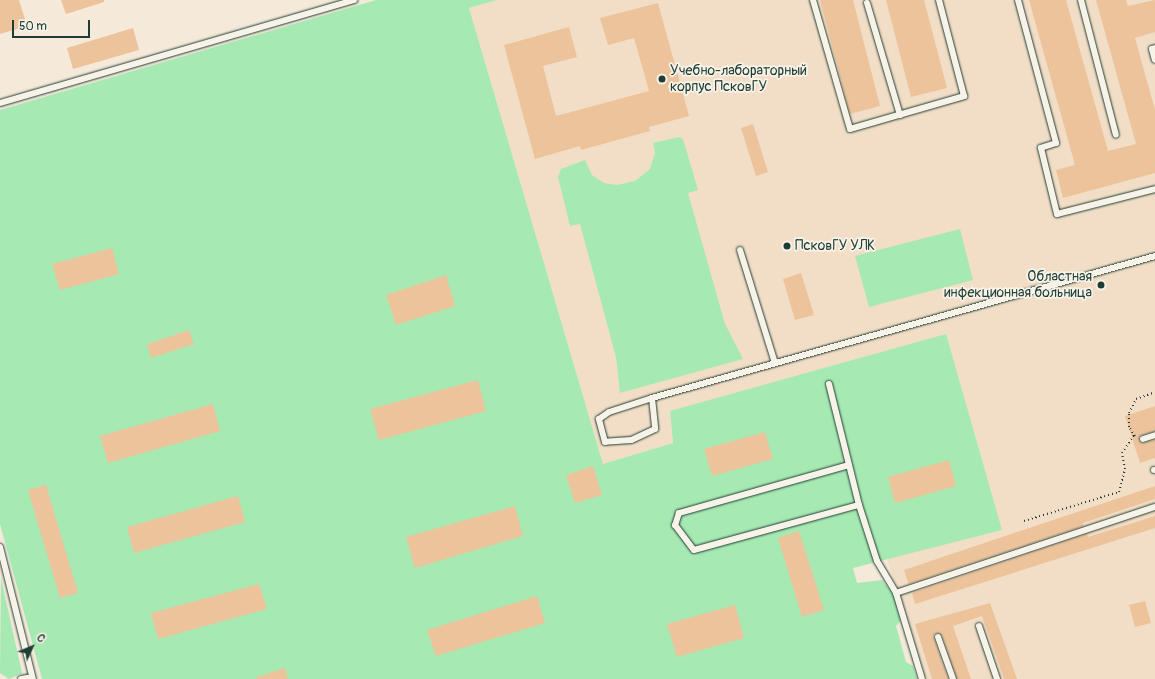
<!DOCTYPE html>
<html>
<head>
<meta charset="utf-8">
<style>
  body { margin:0 }
  #map { position:relative; width:1155px; height:679px; overflow:hidden; background:#f5e9d9; font-family:Pangolin,sans-serif }
  div>[style] { position:absolute }
  [style*='--x'] { left:calc(var(--x)*1px); top:calc(var(--y)*1px); width:calc(var(--w)*1px); rotate:calc(var(--a)*1deg) }
  .built>* { inset:0; background:#f2dec6 }
  .green>* { inset:0; background:#a7e9b3 }
  .building>* { inset:0; background:#ecc39b }
  .path>* { height:2px; margin-top:-1px; transform-origin:0; background:repeating-linear-gradient(90deg,#1f3d34 0 1px,transparent 0 4px) }
  .roads { filter:drop-shadow(0 0 1px #1f3d34) drop-shadow(0 0 1px #1f3d34) }
  .service>* { height:6px; margin:-3px; padding:0 3px; transform-origin:3px; border-radius:3px; background:#f7f3e8 }
  .dots>* { width:11px; height:11px; translate:-50% -50%; box-sizing:border-box; border:2px solid #f7f3e8; border-radius:50% }
  span { translate:-50% -50%; white-space:nowrap; text-align:center; line-height:1.15; -webkit-text-stroke:3.5px #f7f3e8; paint-order:stroke }
  .poi-label { font-size:14px; color:#1f3d34 }
  .left { translate:0 -50%; text-align:left }
  .right { translate:-100% -50%; text-align:right }
  .north { position:absolute; left:12px; top:627px; width:40px; height:40px; -webkit-text-stroke:3px #f7f3e8; paint-order:stroke; rotate:46deg; font-size:11px; font-weight:700; line-height:16px; text-align:center; color:#1f3d34 }
  .north::after { content:''; display:block; margin:auto; width:14px; height:18px; background:#1f3d34; clip-path:polygon(50% 0,100% 100%,50% 72%,0 100%) }
  .scale { position:absolute; left:12px; top:20px; width:78px; height:18px; box-sizing:border-box; border:2px solid #1f3d34; border-top:0; padding-left:5px; font-size:12px; line-height:14px; white-space:nowrap; color:#1f3d34; -webkit-text-stroke:3px #f7f3e8; paint-order:stroke }
</style>
</head>
<body>
<div id="map">
  <div class="built">
    <div style="clip-path:polygon(497px 0,1155px 0,1155px 679px,924px 679px,887px 559px,1002px 530px,670px 411px,673px 443px,603px 464px,469px 8px)"></div>
  </div>
  <div class="green">
    <div style="clip-path:polygon(376px 0,497px 0,469px 8px,603px 464px,673px 443px,670px 411px,946px 334px,1002px 530px,853px 568px,857px 583px,882px 580px,894px 595px,901px 620px,896px 626px,906px 662px,913px 666px,917px 679px,42px 679px,0 524px,0 110px)"></div>
    <div style="clip-path:polygon(679px 137px,683px 139px,698px 190px,688px 193px,725px 324px,743px 359px,620px 393px,616px 357px,580px 224px,570px 226px,558px 177px,561px 169px,585px 160px,592px 175px,604px 183px,617px 185px,635px 181px,650px 169px,655px 153px,653px 143px)"></div>
    <div style="clip-path:polygon(960px 229px,973px 280px,869px 307px,855px 256px)"></div>
    <div style="clip-path:polygon(1px 578px,22px 673px,9px 679px,0 673px)"></div>
  </div>
  <div class="building">
    <div style="clip-path:polygon(0 0,19px 0,27px 26px,0 34px)"></div>
    <div style="clip-path:polygon(61px 0,104px 0,104px 2px,66px 14px)"></div>
    <div style="clip-path:polygon(820px 0,853px 0,880px 106px,850px 114px)"></div>
    <div style="clip-path:polygon(886px 0,924px 0,947px 88px,911px 97px)"></div>
    <div style="clip-path:polygon(1029px 0,1066px 0,1108px 151px,1136px 144px,1096px 0,1126px 0,1128px 6px,1155px 0,1155px 32px,1135px 38px,1155px 110px,1155px 173px,1063px 198px,1056px 170px,1075px 165px)"></div>
    <div style="clip-path:polygon(658px 3px,689px 116px,649px 127px,650px 131px,581px 150px,580px 146px,535px 159px,504px 45px,569px 27px,577px 57px,543px 66px,556px 116px,649px 91px,634px 38px,608px 45px,600px 18px)"></div>
    <div style="clip-path:polygon(133px 28px,139px 50px,73px 69px,67px 48px)"></div>
    <div style="clip-path:polygon(753px 124px,768px 172px,756px 176px,741px 128px)"></div>
    <div style="clip-path:polygon(112px 248px,119px 274px,60px 290px,52px 264px)"></div>
    <div style="clip-path:polygon(801px 273px,814px 315px,795px 320px,783px 279px)"></div>
    <div style="clip-path:polygon(446px 275px,455px 306px,396px 325px,386px 295px)"></div>
    <div style="clip-path:polygon(189px 330px,194px 344px,151px 358px,147px 344px)"></div>
    <div style="clip-path:polygon(478px 380px,486px 411px,379px 440px,370px 409px)"></div>
    <div style="clip-path:polygon(213px 404px,220px 431px,108px 463px,100px 436px)"></div>
    <div style="clip-path:polygon(1155px 406px,1155px 431px,1141px 435px,1139px 438px,1142px 443px,1155px 440px,1155px 458px,1140px 463px,1125px 416px)"></div>
    <div style="clip-path:polygon(765px 432px,773px 459px,712px 476px,704px 449px)"></div>
    <div style="clip-path:polygon(949px 460px,956px 486px,895px 503px,888px 477px)"></div>
    <div style="clip-path:polygon(593px 466px,602px 495px,575px 503px,566px 475px)"></div>
    <div style="clip-path:polygon(46px 485px,78px 593px,60px 598px,28px 490px)"></div>
    <div style="clip-path:polygon(1155px 486px,1155px 499px,1083px 523px,1084px 526px,909px 584px,908px 582px,904px 570px)"></div>
    <div style="clip-path:polygon(238px 496px,245px 522px,134px 553px,127px 527px)"></div>
    <div style="clip-path:polygon(515px 506px,523px 536px,415px 568px,406px 537px)"></div>
    <div style="clip-path:polygon(1155px 516px,1155px 528px,915px 604px,912px 593px,1087px 534px,1088px 537px)"></div>
    <div style="clip-path:polygon(799px 531px,824px 610px,802px 617px,778px 538px)"></div>
    <div style="clip-path:polygon(259px 584px,267px 609px,158px 639px,151px 613px)"></div>
    <div style="clip-path:polygon(537px 596px,545px 623px,436px 656px,427px 630px)"></div>
    <div style="clip-path:polygon(1145px 601px,1151px 623px,1135px 627px,1129px 605px)"></div>
    <div style="clip-path:polygon(990px 603px,1017px 679px,1004px 679px,982px 616px,953px 626px,971px 679px,957px 679px,942px 635px,938px 633px,934px 634px,934px 639px,948px 679px,932px 679px,915px 624px)"></div>
    <div style="clip-path:polygon(735px 605px,744px 638px,677px 657px,667px 624px)"></div>
    <div style="clip-path:polygon(285px 668px,288px 679px,257px 679px,257px 677px)"></div>
  </div>
  <div class="path">
    <div style="--x:1135;--y:436;--w:11;--a:-124"></div>
    <div style="--x:1129;--y:427;--w:14;--a:-90"></div>
    <div style="--x:1129;--y:413;--w:16;--a:-63"></div>
    <div style="--x:1136;--y:399;--w:20;--a:-20"></div>
    <div style="--x:1024;--y:521;--w:99;--a:-17"></div>
    <div style="--x:1119;--y:492;--w:24;--a:-75"></div>
    <div style="--x:1125;--y:469;--w:16;--a:-101"></div>
    <div style="--x:1122;--y:453;--w:22;--a:-56"></div>
  </div>
  <div class="roads">
    <div class="service">
      <div style="--x:813;--y:0;--w:134;--a:74"></div>
      <div style="--x:850;--y:129;--w:119;--a:-16.1"></div>
      <div style="--x:964;--y:96;--w:99;--a:-104.6"></div>
      <div style="--x:1018;--y:0;--w:148;--a:75.1"></div>
      <div style="--x:1056;--y:143;--w:16;--a:162"></div>
      <div style="--x:1041;--y:148;--w:68;--a:76.4"></div>
      <div style="--x:1057;--y:214;--w:101;--a:-14.3"></div>
      <div style="--x:1081;--y:0;--w:139;--a:75.5"></div>
      <div style="--x:867;--y:3;--w:117;--a:73.6"></div>
      <div style="--x:1155;--y:48;--w:3;--a:162"></div>
      <div style="--x:1152;--y:49;--w:11;--a:75"></div>
      <div style="--x:0;--y:103;--w:369;--a:-16.2"></div>
      <div style="--x:740;--y:250;--w:118;--a:72.8"></div>
      <div style="--x:829;--y:384;--w:125;--a:76.1"></div>
      <div style="--x:859;--y:505;--w:59;--a:72.2"></div>
      <div style="--x:877;--y:561;--w:37;--a:59"></div>
      <div style="--x:652;--y:398;--w:31;--a:84"></div>
      <div style="--x:655;--y:429;--w:26;--a:155"></div>
      <div style="--x:631;--y:440;--w:26;--a:176"></div>
      <div style="--x:605;--y:442;--w:24;--a:-105"></div>
      <div style="--x:599;--y:419;--w:12;--a:-35"></div>
      <div style="--x:609;--y:412;--w:45;--a:-18"></div>
      <div style="--x:652;--y:398;--w:523;--a:-15.76"></div>
      <div style="--x:1143;--y:439;--w:13;--a:-18"></div>
      <div style="--x:849;--y:465;--w:177;--a:164.2"></div>
      <div style="--x:679;--y:513;--w:13;--a:108"></div>
      <div style="--x:675;--y:525;--w:31;--a:53"></div>
      <div style="--x:694;--y:550;--w:171;--a:-15.3"></div>
      <div style="--x:1154;--y:470;--w:1;--a:0"></div>
      <div style="--x:0;--y:547;--w:136;--a:76"></div>
      <div style="--x:979;--y:626;--w:56;--a:71.2"></div>
      <div style="--x:938;--y:637;--w:45;--a:70.3"></div>
      <div style="--x:21;--y:679;--w:11;--a:-10"></div>
      <div style="--x:922;--y:679;--w:90;--a:-106.8"></div>
      <div style="--x:896;--y:593;--w:273;--a:-18.4"></div>
    </div>
  </div>
  <div class="dots">
    <div style="left:662px;top:79px;background:#1f3d34"></div>
    <div style="left:787px;top:246px;background:#1f3d34"></div>
    <div style="left:1101px;top:285px;background:#1f3d34"></div>
  </div>
  <div class="poi-label">
    <span class="left" style="left:670px;top:79px">Учебно-лабораторный<br>корпус ПсковГУ</span>
    <span class="left" style="left:795px;top:246px">ПсковГУ УЛК</span>
    <span class="right" style="left:1092px;top:285px">Областная<br>инфекционная больница</span>
  </div>
  <div class="north">С</div>
  <div class="scale">50 m</div>
</div>
</body>
</html>
